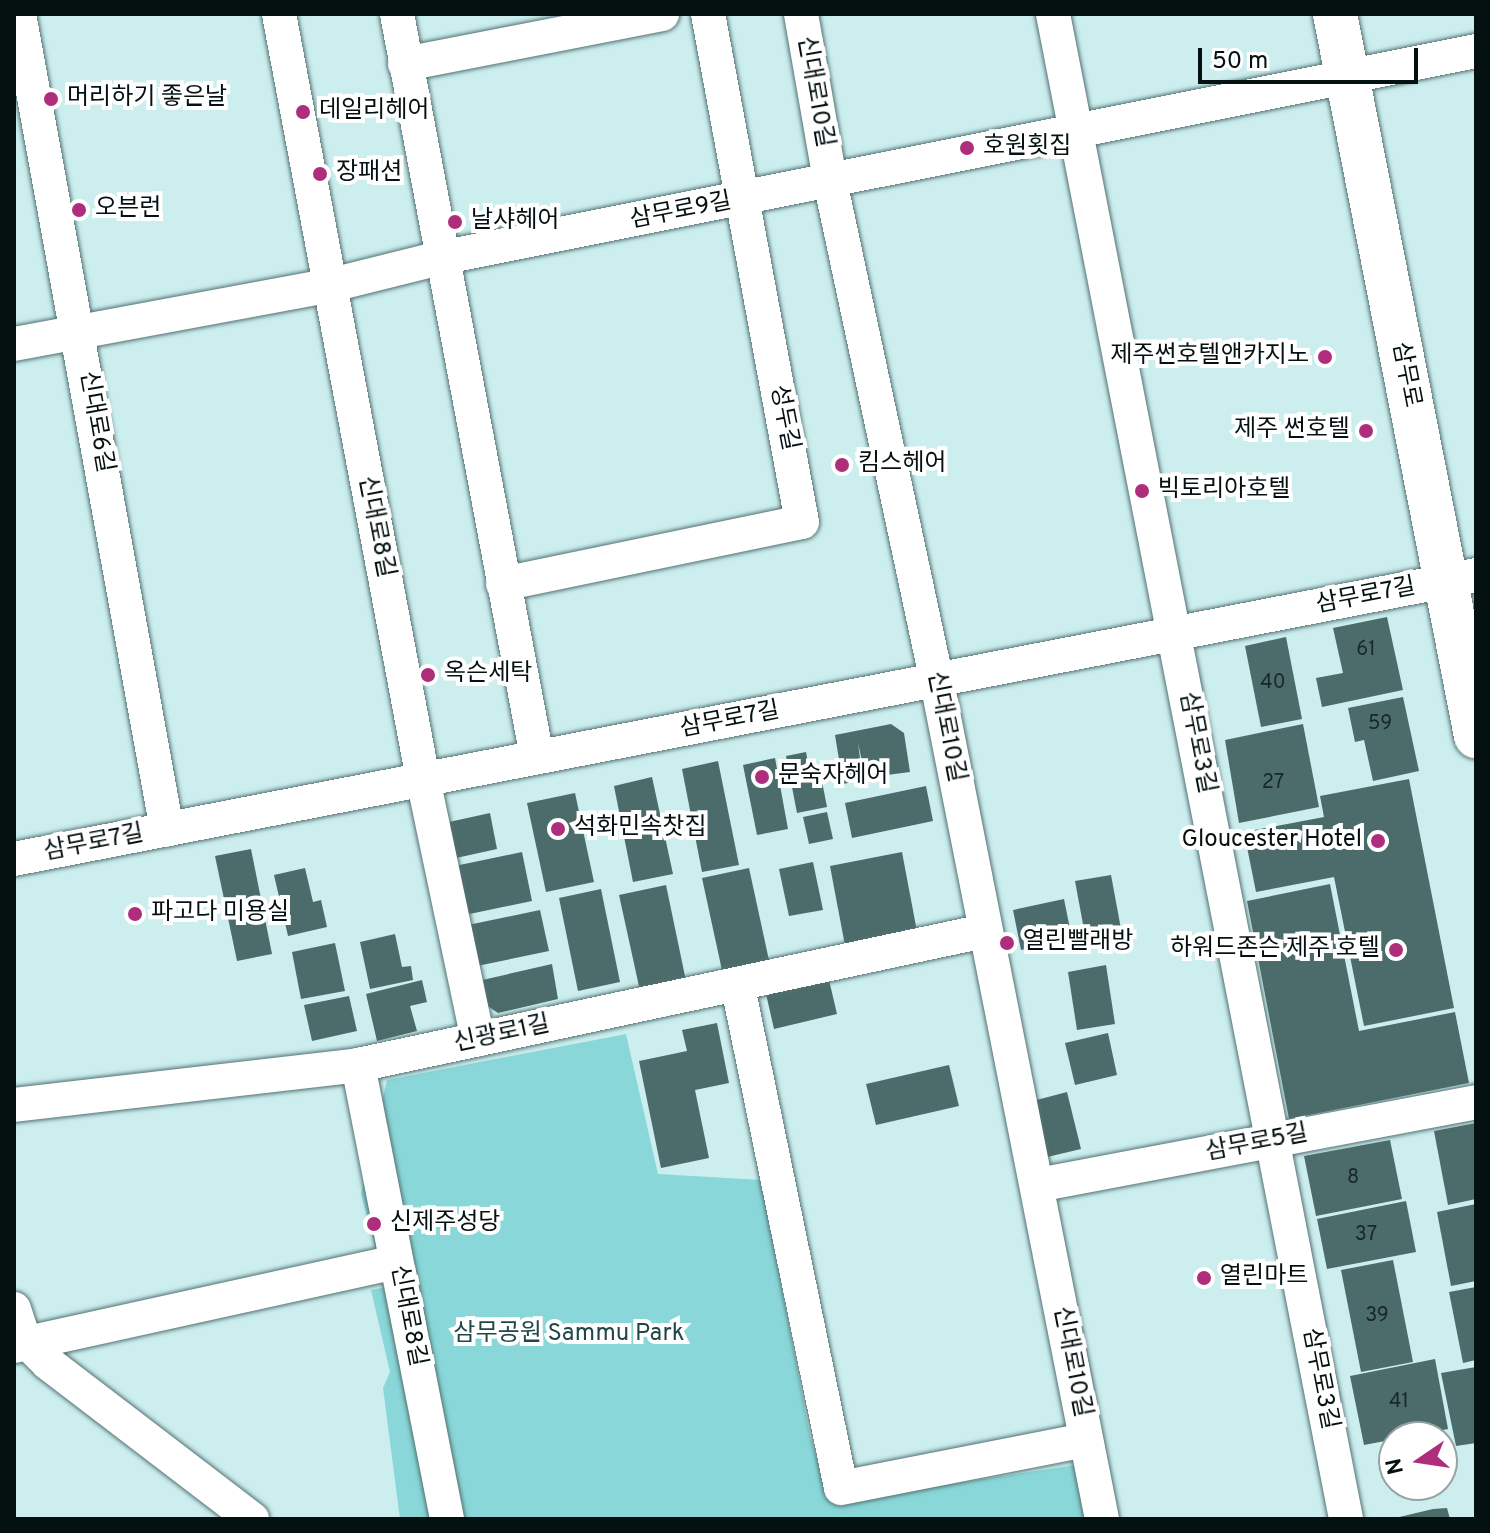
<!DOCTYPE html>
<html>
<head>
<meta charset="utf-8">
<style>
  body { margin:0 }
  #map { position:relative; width:1490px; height:1533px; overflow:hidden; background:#cceeef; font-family:Overpass,"Noto Sans KR",sans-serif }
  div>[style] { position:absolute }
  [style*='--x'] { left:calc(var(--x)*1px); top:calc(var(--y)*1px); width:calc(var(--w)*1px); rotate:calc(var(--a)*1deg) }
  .green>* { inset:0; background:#89d7d9 }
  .building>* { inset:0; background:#4c6b6b }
  .roads { filter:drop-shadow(0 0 2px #537172) drop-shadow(0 0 2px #537172) }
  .street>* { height:34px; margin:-17px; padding:0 17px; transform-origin:17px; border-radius:17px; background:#fff }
  .secondary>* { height:44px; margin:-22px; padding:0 22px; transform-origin:22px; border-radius:22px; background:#fff }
  .dots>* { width:22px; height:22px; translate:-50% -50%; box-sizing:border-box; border:4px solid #fff; border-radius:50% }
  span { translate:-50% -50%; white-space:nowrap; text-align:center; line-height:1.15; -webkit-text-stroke:8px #fff; paint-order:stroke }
  .number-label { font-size:20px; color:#172828 }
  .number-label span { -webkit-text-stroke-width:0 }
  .street-label { font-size:24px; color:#051111 }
  .poi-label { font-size:24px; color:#051111 }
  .left { translate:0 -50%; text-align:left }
  .right { translate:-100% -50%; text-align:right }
  .park-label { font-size:24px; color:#1f4748 }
  .frame { position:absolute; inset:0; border:16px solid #051111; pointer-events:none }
  .north { position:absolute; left:1378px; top:1421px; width:80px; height:80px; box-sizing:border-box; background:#fff; border:2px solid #9ba0a0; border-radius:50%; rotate:257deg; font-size:22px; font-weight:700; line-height:32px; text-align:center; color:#051111 }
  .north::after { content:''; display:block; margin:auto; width:28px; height:36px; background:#ae2e7b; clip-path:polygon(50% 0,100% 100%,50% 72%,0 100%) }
  .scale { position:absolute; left:1198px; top:48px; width:220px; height:36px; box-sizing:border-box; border:4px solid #051111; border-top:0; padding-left:10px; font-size:24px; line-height:28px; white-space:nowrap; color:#051111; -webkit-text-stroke:6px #fff; paint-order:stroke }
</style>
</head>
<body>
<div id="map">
  <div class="green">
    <div style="clip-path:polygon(626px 1034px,658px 1174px,761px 1180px,810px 1436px,830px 1502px,1076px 1465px,1089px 1519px,400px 1519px,383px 1388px,390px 1372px,371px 1290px,386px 1287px,361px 1194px,387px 1080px)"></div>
  </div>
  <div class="building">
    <div style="clip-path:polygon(1387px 617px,1403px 690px,1322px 707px,1316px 678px,1343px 673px,1333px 628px)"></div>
    <div style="clip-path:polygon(1286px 637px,1302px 719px,1261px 727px,1245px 646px)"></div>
    <div style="clip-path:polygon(1403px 697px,1419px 771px,1373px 781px,1364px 740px,1355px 742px,1348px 708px)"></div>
    <div style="clip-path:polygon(891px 724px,904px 733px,910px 772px,887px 775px,884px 766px,863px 766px,858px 743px,863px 780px,843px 784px,835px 735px)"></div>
    <div style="clip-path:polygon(1303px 724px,1319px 807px,1239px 823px,1225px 740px)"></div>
    <div style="clip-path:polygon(806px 752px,810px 773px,820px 771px,827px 807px,797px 813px,786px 756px)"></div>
    <div style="clip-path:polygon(775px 758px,788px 829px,757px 835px,743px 765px)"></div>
    <div style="clip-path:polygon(718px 761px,739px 865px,702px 872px,682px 769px)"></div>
    <div style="clip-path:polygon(652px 777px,673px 874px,633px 882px,614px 786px)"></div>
    <div style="clip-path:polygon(1409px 779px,1454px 1008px,1364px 1026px,1334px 877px,1256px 892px,1244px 832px,1324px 817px,1320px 796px)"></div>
    <div style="clip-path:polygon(926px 786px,933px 821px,852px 838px,845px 803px)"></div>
    <div style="clip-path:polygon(575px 793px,594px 882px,546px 892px,527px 803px)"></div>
    <div style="clip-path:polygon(827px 812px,833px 839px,809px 844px,803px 817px)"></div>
    <div style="clip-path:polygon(490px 813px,497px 849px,447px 860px,440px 824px)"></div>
    <div style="clip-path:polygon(251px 849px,272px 954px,237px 961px,215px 856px)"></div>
    <div style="clip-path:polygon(522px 852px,532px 901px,460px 916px,450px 867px)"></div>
    <div style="clip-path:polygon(902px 852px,918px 937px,846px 951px,830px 866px)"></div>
    <div style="clip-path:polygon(813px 862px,823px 910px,789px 916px,779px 869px)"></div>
    <div style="clip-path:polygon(305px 868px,313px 902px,321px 900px,327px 927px,288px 936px,274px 875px)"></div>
    <div style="clip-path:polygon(749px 868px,770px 965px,723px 975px,702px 878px)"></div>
    <div style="clip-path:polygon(1111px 875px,1121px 929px,1085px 935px,1075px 881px)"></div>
    <div style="clip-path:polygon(1330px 884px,1359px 1031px,1455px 1012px,1469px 1083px,1289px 1119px,1247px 901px)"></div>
    <div style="clip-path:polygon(666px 885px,686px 981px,640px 991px,619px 895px)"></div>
    <div style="clip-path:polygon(601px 889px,620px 982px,578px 991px,559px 898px)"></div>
    <div style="clip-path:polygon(1064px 899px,1072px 939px,1021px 950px,1013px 910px)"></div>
    <div style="clip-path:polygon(540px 910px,549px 951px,477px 966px,468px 925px)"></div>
    <div style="clip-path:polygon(395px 934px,402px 967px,411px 966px,413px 980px,370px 989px,360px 942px)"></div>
    <div style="clip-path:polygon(335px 943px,345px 991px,301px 999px,292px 952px)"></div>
    <div style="clip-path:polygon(552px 964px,558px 999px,498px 1013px,483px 1003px,478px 981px)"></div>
    <div style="clip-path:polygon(1106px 965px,1115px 1024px,1077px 1030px,1068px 972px)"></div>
    <div style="clip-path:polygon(422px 980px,427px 1002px,410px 1006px,417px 1031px,377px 1041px,366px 994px)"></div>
    <div style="clip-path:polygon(829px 980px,837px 1014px,774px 1029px,766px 994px)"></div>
    <div style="clip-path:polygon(349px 996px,357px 1031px,312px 1041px,304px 1005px)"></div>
    <div style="clip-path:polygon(717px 1023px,729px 1083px,695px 1090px,709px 1158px,661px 1168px,639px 1061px,687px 1051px,682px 1030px)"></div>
    <div style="clip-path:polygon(1108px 1033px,1117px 1075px,1075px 1085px,1065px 1043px)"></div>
    <div style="clip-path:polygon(949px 1065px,959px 1106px,876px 1125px,866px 1084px)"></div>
    <div style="clip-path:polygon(1067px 1092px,1081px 1149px,1043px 1158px,1029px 1102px)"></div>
    <div style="clip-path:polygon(1476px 1123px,1476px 1199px,1448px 1205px,1434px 1131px)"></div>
    <div style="clip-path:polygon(1390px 1140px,1402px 1199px,1316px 1216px,1304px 1156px)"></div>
    <div style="clip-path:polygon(1406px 1201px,1416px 1252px,1327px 1269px,1317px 1219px)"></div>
    <div style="clip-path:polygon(1476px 1204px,1476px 1281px,1451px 1286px,1437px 1212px)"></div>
    <div style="clip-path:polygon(1393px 1260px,1413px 1362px,1361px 1372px,1341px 1270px)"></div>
    <div style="clip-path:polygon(1476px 1287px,1476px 1360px,1463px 1363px,1449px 1292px)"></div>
    <div style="clip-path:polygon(1435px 1359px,1448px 1429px,1364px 1445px,1350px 1376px)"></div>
    <div style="clip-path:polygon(1476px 1367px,1476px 1443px,1456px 1446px,1441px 1373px)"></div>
    <div style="clip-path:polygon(1447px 1508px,1450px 1519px,1391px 1519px,1433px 1509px)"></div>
  </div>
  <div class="roads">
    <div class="street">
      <div style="--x:19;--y:14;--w:829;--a:79.72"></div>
      <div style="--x:279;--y:14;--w:778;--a:79.34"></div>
      <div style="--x:423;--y:779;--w:266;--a:78.1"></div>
      <div style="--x:397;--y:14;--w:756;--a:79.33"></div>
      <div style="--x:801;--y:14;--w:169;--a:80.1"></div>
      <div style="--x:830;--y:181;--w:512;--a:77.94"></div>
      <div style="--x:937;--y:682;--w:853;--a:78.85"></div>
      <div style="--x:1053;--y:14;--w:1533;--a:78.98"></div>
      <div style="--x:405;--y:64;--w:262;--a:-11"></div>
      <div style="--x:14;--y:344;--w:319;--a:-10.5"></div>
      <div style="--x:328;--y:286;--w:115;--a:-14"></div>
      <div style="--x:440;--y:258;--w:1056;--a:-11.3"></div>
      <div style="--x:503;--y:584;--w:305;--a:-11.7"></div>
      <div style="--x:802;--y:522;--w:517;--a:-100.48"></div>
      <div style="--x:14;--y:859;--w:1489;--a:-10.99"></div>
      <div style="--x:738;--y:987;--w:511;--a:78.38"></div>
      <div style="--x:841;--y:1488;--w:249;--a:-11.1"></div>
      <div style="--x:358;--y:1065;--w:463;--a:78.9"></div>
      <div style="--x:14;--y:1105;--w:346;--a:-6.6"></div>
      <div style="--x:358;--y:1065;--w:640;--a:-12.08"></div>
      <div style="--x:1038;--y:1185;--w:446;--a:-10.7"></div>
      <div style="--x:14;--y:1309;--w:32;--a:72"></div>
      <div style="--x:24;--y:1339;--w:34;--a:45"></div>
      <div style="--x:48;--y:1363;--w:257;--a:37.4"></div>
      <div style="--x:14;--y:1346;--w:391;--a:-12.4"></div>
    </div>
    <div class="secondary">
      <div style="--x:1335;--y:14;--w:736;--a:78.95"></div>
    </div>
  </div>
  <div class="dots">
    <div style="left:51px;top:99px;background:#ae2e7b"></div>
    <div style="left:303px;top:112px;background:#ae2e7b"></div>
    <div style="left:967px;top:148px;background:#ae2e7b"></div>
    <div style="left:320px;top:174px;background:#ae2e7b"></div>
    <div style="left:79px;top:210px;background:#ae2e7b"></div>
    <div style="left:455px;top:222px;background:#ae2e7b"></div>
    <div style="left:1325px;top:357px;background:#ae2e7b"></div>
    <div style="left:1366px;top:431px;background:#ae2e7b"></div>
    <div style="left:842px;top:465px;background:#ae2e7b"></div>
    <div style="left:1142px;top:491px;background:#ae2e7b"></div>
    <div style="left:428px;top:675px;background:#ae2e7b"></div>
    <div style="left:762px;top:777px;background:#ae2e7b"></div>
    <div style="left:558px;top:829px;background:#ae2e7b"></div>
    <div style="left:1378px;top:841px;background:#ae2e7b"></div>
    <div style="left:135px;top:914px;background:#ae2e7b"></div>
    <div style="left:1007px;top:943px;background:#ae2e7b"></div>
    <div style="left:1396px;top:950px;background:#ae2e7b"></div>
    <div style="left:374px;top:1224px;background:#ae2e7b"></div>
    <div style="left:1204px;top:1278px;background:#ae2e7b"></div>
  </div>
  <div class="number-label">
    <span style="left:1366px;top:650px">61</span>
    <span style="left:1273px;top:683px">40</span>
    <span style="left:1380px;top:724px">59</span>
    <span style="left:1273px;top:783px">27</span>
    <span style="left:1353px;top:1178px">8</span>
    <span style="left:1366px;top:1235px">37</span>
    <span style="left:1377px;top:1316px">39</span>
    <span style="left:1399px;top:1402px">41</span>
  </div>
  <div class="street-label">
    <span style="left:814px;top:92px;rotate:80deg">신대로10길</span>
    <span style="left:681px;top:212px;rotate:-11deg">삼무로9길</span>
    <span style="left:1405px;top:375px;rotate:79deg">삼무로</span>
    <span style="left:783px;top:418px;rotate:79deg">성두길</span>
    <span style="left:95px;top:422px;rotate:80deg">신대로6길</span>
    <span style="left:375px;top:527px;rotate:79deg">신대로8길</span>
    <span style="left:1366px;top:597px;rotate:-11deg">삼무로7길</span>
    <span style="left:730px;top:721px;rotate:-11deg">삼무로7길</span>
    <span style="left:945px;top:727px;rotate:79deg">신대로10길</span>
    <span style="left:1196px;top:743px;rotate:79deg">삼무로3길</span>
    <span style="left:94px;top:844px;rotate:-11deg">삼무로7길</span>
    <span style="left:502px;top:1035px;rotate:-12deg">신광로1길</span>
    <span style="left:1257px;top:1144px;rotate:-11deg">삼무로5길</span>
    <span style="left:407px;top:1316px;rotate:79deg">신대로8길</span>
    <span style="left:1071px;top:1362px;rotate:79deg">신대로10길</span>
    <span style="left:1319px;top:1379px;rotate:79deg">삼무로3길</span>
  </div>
  <div class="poi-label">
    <span class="left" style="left:67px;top:99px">머리하기 좋은날</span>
    <span class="left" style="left:319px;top:112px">데일리헤어</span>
    <span class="left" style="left:983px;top:148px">호원횟집</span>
    <span class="left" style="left:336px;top:174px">장패션</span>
    <span class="left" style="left:95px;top:210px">오븐런</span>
    <span class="left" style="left:471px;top:222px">날샤헤어</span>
    <span class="right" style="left:1309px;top:357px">제주썬호텔앤카지노</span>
    <span class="right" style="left:1350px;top:431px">제주 썬호텔</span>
    <span class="left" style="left:858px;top:465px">킴스헤어</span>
    <span class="left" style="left:1158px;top:491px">빅토리아호텔</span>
    <span class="left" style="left:444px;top:675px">옥슨세탁</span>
    <span class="left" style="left:778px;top:777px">문숙자헤어</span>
    <span class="left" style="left:574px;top:829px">석화민속찻집</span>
    <span class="right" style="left:1362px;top:841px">Gloucester Hotel</span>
    <span class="left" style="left:151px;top:914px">파고다 미용실</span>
    <span class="left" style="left:1023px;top:943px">열린빨래방</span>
    <span class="right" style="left:1380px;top:950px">하워드존슨 제주 호텔</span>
    <span class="left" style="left:390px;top:1224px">신제주성당</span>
    <span class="left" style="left:1220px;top:1278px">열린마트</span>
  </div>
  <div class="park-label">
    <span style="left:569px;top:1335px">삼무공원 Sammu Park</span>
  </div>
  <div class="frame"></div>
  <div class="north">N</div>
  <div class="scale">50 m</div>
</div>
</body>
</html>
